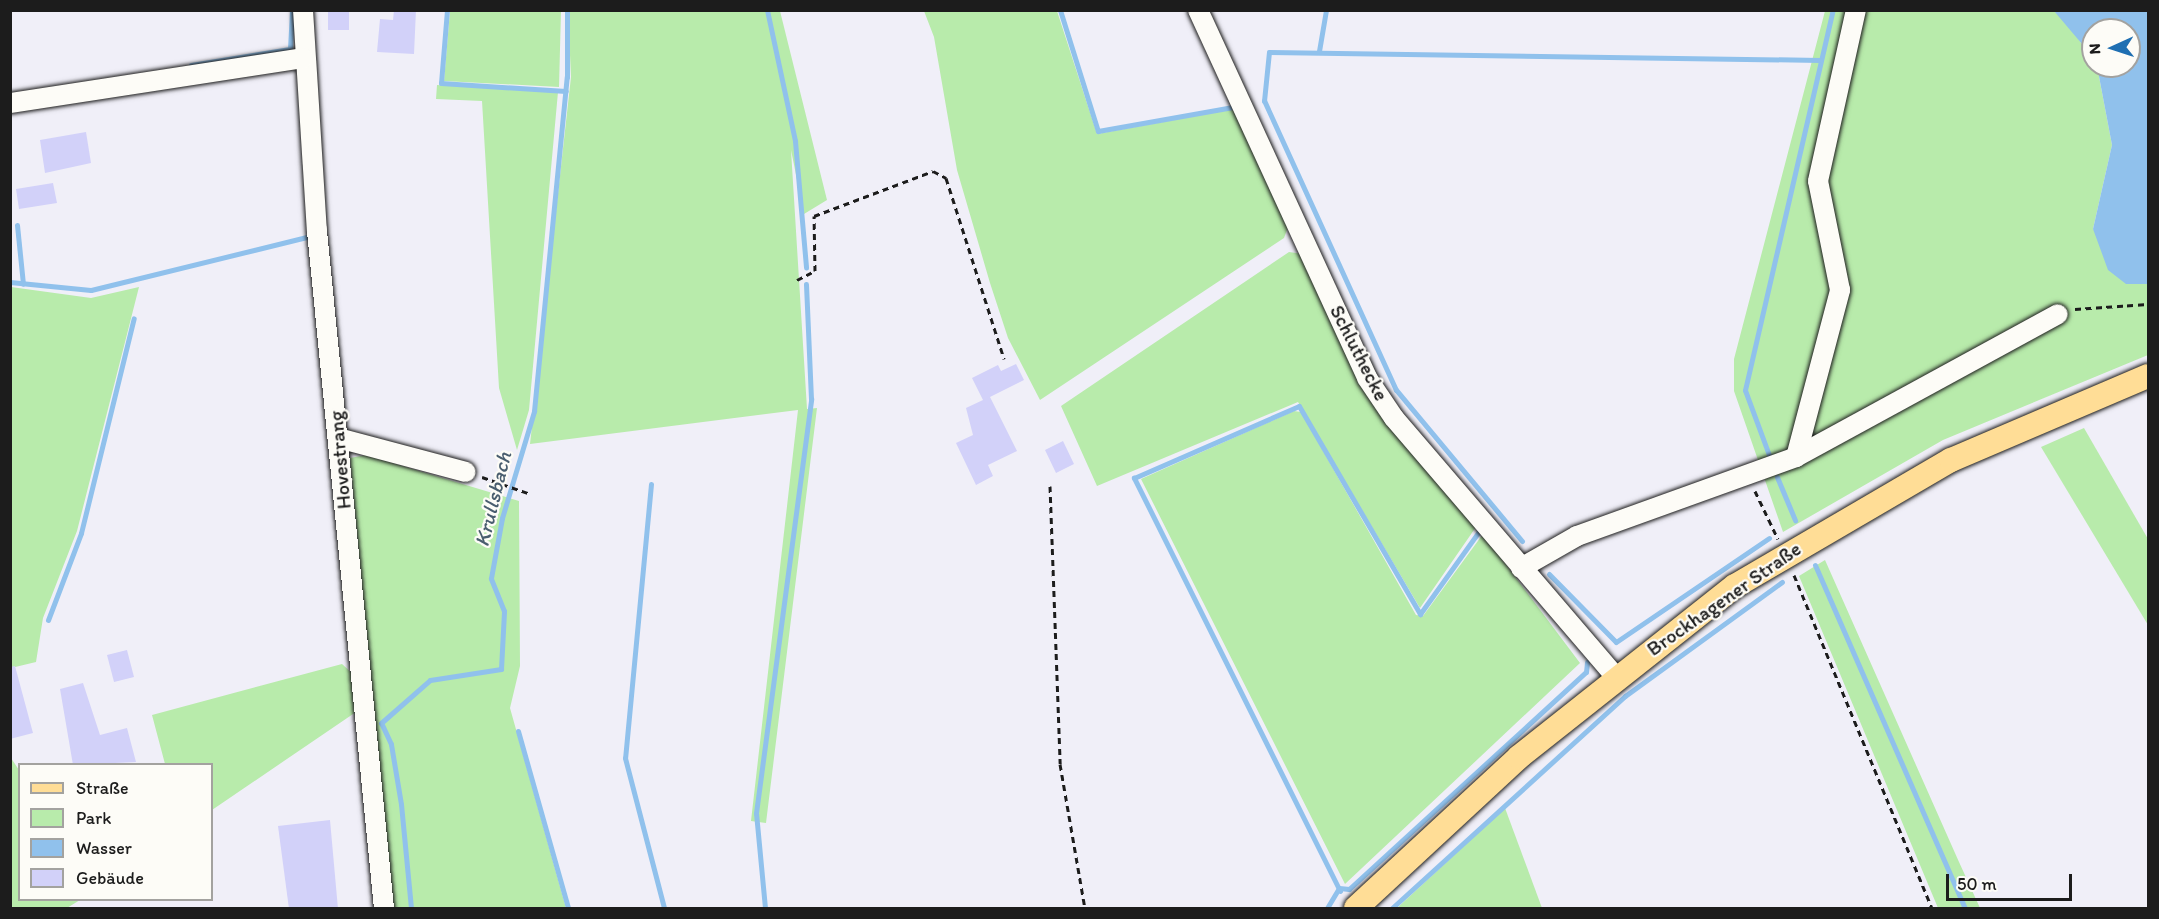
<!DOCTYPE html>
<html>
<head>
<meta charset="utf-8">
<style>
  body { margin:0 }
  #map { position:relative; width:2159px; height:919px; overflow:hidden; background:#f0eff8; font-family:Itim,sans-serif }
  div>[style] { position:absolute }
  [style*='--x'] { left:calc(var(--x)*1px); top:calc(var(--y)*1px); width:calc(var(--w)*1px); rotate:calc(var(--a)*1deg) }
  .green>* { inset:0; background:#b8ebab }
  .water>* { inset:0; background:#90c1ec }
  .stream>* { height:5px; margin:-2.5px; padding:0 2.5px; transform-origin:2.5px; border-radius:2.5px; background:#90c1ec }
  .building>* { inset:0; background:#d2d1f9 }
  .path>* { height:3px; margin-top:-1.5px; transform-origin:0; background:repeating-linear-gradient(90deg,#1c1c1c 0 6px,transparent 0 10.5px) }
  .roads { filter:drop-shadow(0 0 2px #1c1c1c) drop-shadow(0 0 2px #1c1c1c) }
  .minor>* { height:20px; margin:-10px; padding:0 10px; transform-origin:10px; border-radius:10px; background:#fdfcf7 }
  .major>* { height:24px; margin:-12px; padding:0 12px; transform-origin:12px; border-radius:12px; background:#ffdd96 }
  span { translate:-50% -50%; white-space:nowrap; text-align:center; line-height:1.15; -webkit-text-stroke:4.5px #fdfcf7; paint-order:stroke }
  .street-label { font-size:20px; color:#1c1c1c }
  .water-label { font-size:21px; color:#4a5e6f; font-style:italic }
  .frame { position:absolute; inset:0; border:12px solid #1c1c1c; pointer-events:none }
  .legend { position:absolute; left:18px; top:763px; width:195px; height:138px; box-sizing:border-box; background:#fdfcf7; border:2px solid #a3a29f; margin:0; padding:8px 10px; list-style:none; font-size:18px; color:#1c1c1c }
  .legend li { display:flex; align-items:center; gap:12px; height:30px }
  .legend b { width:30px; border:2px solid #a3a29f }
  .north { position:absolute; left:2081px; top:18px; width:60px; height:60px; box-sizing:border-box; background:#fdfcf7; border:2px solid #a3a29f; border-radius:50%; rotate:267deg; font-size:16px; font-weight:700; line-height:24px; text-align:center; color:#1c1c1c }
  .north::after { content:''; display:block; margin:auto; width:21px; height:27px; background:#1f6fb2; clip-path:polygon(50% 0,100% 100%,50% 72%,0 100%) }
  .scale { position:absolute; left:1946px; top:874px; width:126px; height:27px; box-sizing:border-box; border:3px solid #1c1c1c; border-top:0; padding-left:8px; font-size:18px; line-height:21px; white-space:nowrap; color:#1c1c1c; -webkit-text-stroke:4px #fdfcf7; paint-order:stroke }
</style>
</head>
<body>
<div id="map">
  <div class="green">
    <div style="clip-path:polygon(450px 11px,561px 11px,559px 87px,444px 81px)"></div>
    <div style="clip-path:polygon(568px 11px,780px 11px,827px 200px,804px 214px,791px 150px,807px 409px,817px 408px,766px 823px,751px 821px,798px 410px,530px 444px,571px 77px)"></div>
    <div style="clip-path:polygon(924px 11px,1057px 11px,1097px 134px,1234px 109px,1288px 227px,1284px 238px,1040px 400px,1008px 338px,990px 283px,957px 170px,934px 37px)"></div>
    <div style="clip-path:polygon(1825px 11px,2054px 11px,2068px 24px,2097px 66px,2112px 145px,2093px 229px,2148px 284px,2148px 355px,1943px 440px,1783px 532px,1734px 391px,1734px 359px)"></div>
    <div style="clip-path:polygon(437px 85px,558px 92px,529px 410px,517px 450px,499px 388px,482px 101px,436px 99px)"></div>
    <div style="clip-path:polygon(1289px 252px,1303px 254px,1361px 377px,1476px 527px,1420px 608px,1298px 402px,1097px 486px,1061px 406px)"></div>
    <div style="clip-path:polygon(11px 287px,91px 298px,139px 287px,77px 531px,43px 618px,36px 662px,11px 668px)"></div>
    <div style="clip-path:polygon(1294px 411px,1301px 412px,1416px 615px,1423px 616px,1483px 534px,1580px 663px,1345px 884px,1141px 479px)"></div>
    <div style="clip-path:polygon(2084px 428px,2148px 539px,2148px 625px,2041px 447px)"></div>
    <div style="clip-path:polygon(366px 455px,519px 501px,520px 666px,510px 708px,566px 908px,392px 908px,350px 458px)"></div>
    <div style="clip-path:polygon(1825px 560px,1959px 862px,1980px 908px,1938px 908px,1799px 576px)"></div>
    <div style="clip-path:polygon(342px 664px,353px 674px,356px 712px,212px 810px,212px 764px,165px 764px,152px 715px)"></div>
    <div style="clip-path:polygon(11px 758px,19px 770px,20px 900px,80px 900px,67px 908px,11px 908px)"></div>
    <div style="clip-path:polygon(1505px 808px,1542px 908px,1397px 908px)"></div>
  </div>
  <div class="water">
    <div style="clip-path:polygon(2054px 11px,2148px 11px,2148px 284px,2126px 284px,2108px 270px,2093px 229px,2112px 145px,2097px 66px,2129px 66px,2129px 30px,2093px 30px,2093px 57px)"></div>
  </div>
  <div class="stream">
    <div style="--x:447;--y:10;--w:73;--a:94.7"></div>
    <div style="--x:441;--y:83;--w:125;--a:3.7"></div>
    <div style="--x:767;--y:10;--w:134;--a:77.9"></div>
    <div style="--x:795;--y:141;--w:127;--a:85"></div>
    <div style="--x:1060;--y:10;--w:127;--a:72.6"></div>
    <div style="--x:1098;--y:131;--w:137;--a:-10.1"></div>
    <div style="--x:1319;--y:51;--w:42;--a:-80.3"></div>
    <div style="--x:191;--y:65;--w:100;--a:-9.2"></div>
    <div style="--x:290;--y:49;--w:39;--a:-87"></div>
    <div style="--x:17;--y:225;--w:59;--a:84.2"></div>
    <div style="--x:10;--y:282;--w:81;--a:5.6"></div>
    <div style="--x:91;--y:290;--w:222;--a:-13.8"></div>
    <div style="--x:1769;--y:455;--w:69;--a:-110.3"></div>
    <div style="--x:1745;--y:390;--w:390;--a:-77"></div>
    <div style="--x:1777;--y:477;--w:47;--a:67.3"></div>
    <div style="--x:651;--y:484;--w:275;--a:95.4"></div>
    <div style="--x:625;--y:758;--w:155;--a:75.4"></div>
    <div style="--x:1522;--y:541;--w:197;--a:-129.8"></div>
    <div style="--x:1396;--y:390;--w:318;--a:-114.5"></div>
    <div style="--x:1264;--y:101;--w:49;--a:-84.2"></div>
    <div style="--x:1269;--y:52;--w:551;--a:0.83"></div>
    <div style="--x:1815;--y:565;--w:374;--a:66.4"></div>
    <div style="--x:1549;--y:574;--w:95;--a:45.4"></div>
    <div style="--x:1616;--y:642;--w:185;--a:-34.2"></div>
    <div style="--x:48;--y:620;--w:93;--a:-69.2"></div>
    <div style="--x:81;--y:533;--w:221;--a:-76.2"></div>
    <div style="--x:518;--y:731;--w:184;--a:74.2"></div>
    <div style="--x:1340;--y:891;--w:462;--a:-116.5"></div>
    <div style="--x:1134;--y:478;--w:180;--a:-23.6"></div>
    <div style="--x:1299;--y:406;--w:241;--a:59.8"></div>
    <div style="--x:1420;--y:614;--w:103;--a:-54.5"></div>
    <div style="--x:411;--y:908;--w:104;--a:-95.5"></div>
    <div style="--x:401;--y:804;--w:61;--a:-99.5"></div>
    <div style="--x:391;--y:744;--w:23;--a:-115"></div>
    <div style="--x:381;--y:723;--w:65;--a:-41.3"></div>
    <div style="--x:430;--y:680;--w:72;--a:-8.8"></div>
    <div style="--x:501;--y:669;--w:58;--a:-87"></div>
    <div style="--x:504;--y:611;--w:35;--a:-112"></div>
    <div style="--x:491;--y:578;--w:61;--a:-79.6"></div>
    <div style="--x:502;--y:518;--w:112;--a:-73.3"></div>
    <div style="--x:534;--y:411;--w:336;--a:-84.4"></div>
    <div style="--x:567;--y:77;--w:67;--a:-90"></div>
    <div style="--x:765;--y:908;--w:95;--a:-95.4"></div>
    <div style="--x:756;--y:813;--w:418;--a:-82.4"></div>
    <div style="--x:811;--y:399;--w:115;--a:-92.5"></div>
    <div style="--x:1327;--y:908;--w:23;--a:-59"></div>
    <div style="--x:1339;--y:888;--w:10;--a:6"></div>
    <div style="--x:1349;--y:889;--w:321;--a:-42.5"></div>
    <div style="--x:1586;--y:672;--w:10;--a:-84"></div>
    <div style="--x:1392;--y:908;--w:315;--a:-42.3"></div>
    <div style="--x:1625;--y:696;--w:194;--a:-36"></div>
  </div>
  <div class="building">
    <div style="clip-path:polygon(328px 10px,349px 10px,349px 30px,328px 30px)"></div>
    <div style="clip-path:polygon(394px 10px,416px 10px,414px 54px,377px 52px,380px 19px,393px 20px)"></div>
    <div style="clip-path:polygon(86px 132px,91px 163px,45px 173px,40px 140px)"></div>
    <div style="clip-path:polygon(53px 183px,57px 203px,19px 209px,16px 189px)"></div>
    <div style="clip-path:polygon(1016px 364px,1024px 380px,990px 397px,1017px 451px,988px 465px,993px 476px,976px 485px,956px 443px,973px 435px,966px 408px,983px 400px,972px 378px,998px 365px,1001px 371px)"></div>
    <div style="clip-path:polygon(1063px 441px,1074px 464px,1056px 473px,1045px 450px)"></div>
    <div style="clip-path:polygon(127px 650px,134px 677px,114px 682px,107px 655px)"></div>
    <div style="clip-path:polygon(15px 666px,33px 733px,10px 739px,10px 667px)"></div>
    <div style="clip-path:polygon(83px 683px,100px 735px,127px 728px,136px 762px,73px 765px,60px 689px)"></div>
    <div style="clip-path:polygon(330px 820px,338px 909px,289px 909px,278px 826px)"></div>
  </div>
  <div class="path">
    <div style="--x:797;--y:280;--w:20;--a:-27"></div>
    <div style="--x:815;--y:271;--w:55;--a:-91"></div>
    <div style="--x:814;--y:216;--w:127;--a:-20.7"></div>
    <div style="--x:933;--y:171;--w:15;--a:28"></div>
    <div style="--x:946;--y:178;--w:190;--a:72.2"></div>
    <div style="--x:2075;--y:309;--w:73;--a:-3.9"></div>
    <div style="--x:482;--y:477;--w:49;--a:19.2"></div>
    <div style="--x:1050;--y:486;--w:278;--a:87.9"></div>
    <div style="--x:1060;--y:764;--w:146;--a:80.2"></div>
    <div style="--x:1755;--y:491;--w:53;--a:64.4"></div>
    <div style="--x:1794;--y:575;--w:360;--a:67.5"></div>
  </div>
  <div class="roads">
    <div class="minor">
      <div style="--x:303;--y:10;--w:221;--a:86.4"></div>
      <div style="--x:317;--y:231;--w:680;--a:84.35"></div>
      <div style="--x:1198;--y:10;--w:405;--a:65.3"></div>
      <div style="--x:1367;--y:378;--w:48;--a:56"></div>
      <div style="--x:1394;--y:418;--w:340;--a:49.4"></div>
      <div style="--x:10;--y:103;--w:296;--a:-8.7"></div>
      <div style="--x:338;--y:438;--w:132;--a:14.9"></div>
      <div style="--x:1796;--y:457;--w:173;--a:-75.2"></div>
      <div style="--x:1840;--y:290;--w:111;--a:-101.4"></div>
      <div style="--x:1818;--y:181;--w:175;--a:-77.5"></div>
      <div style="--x:1521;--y:568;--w:64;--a:-29.7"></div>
      <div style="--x:1577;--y:536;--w:233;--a:-19.8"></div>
      <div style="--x:1796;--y:457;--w:298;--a:-28.6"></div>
    </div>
    <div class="major">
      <div style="--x:1356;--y:908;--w:222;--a:-42.8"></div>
      <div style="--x:1519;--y:757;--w:275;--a:-38.4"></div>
      <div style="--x:1735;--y:586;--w:250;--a:-30.3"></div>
      <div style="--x:1951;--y:460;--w:214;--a:-23.1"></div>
    </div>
  </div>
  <div class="street-label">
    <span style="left:1359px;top:353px;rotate:63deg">Schluthecke</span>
    <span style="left:340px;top:460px;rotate:-95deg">Hovestrang</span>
    <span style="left:1724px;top:599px;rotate:-35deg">Brockhagener Straße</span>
  </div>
  <div class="water-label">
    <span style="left:493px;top:499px;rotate:-76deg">Krullsbach</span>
  </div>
  <div class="frame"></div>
  <ul class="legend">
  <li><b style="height:8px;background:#ffdd96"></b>Straße</li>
  <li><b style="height:16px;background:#b8ebab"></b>Park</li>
  <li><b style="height:16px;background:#90c1ec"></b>Wasser</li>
  <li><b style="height:16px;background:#d2d1f9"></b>Gebäude</li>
  </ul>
  <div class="north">N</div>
  <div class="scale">50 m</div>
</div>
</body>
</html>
